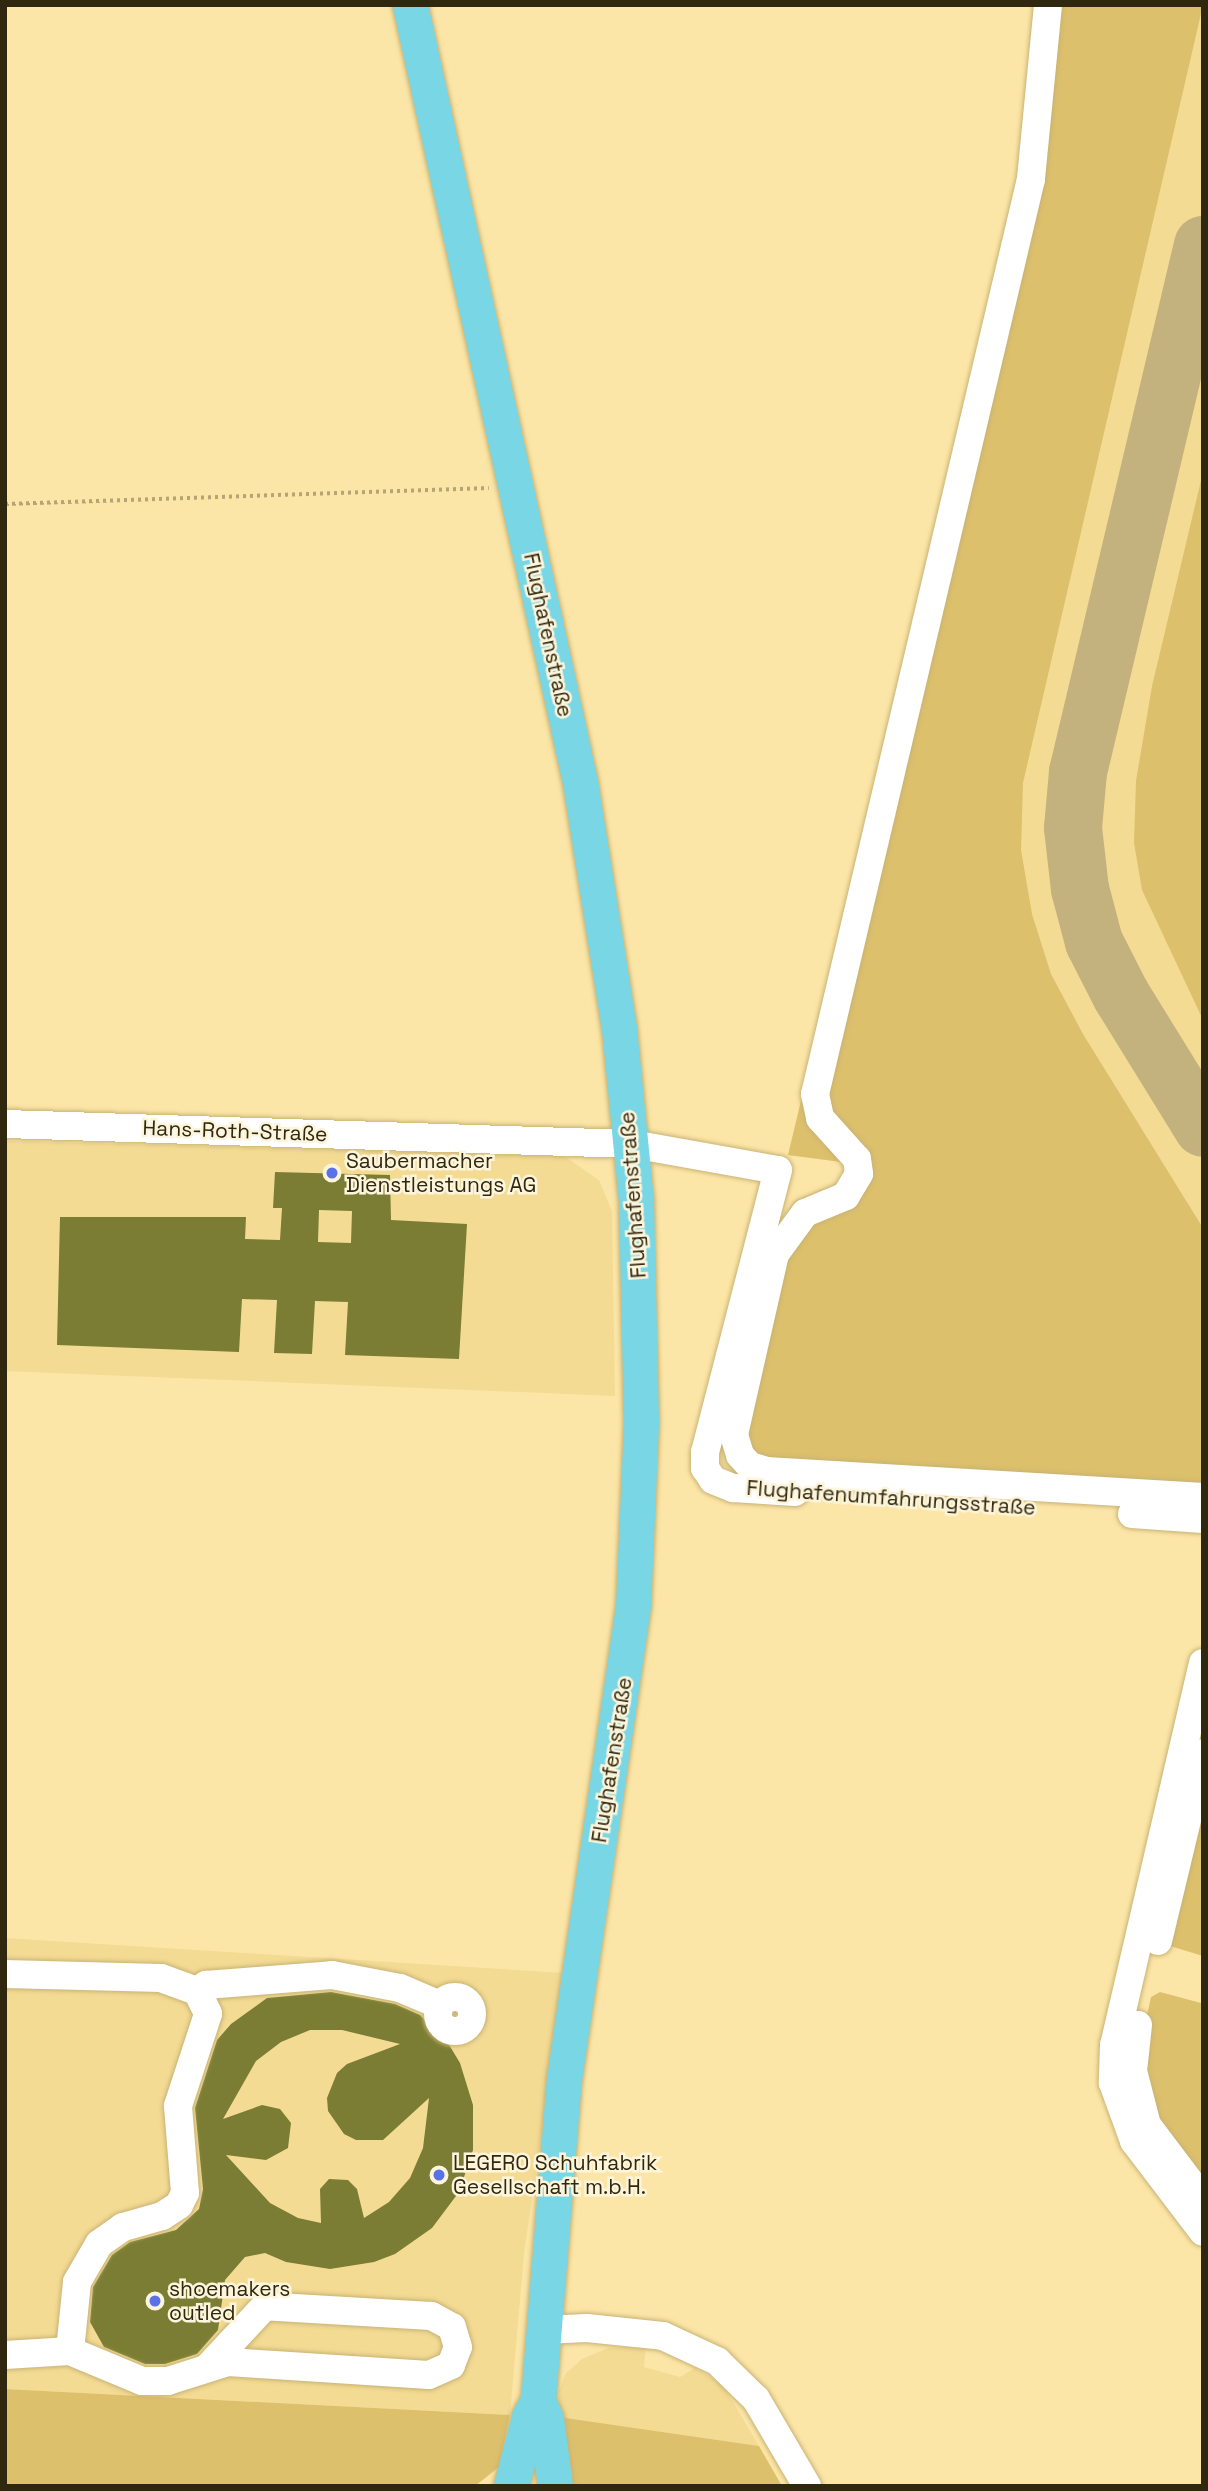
<!DOCTYPE html>
<html>
<head>
<meta charset="utf-8">
<style>
  body { margin:0 }
  #map { position:relative; width:1208px; height:2491px; overflow:hidden; background:#fce6a7; font-family:"Space Grotesk",sans-serif }
  div>[style] { position:absolute }
  [style*='--x'] { left:calc(var(--x)*1px); top:calc(var(--y)*1px); width:calc(var(--w)*1px); rotate:calc(var(--a)*1deg) }
  .built>* { inset:0; background:#f4db94 }
  .green>* { inset:0; background:#ddc06c }
  .taxiway>* { height:58px; margin:-29px; padding:0 29px; transform-origin:29px; border-radius:29px; background:#c4b27e }
  .building>* { inset:0; background:#7a7d33 }
  .path>* { height:3.5px; margin-top:-1.75px; transform-origin:0; background:repeating-linear-gradient(90deg,#b6a573 0 3.5px,transparent 0 7px) }
  .roads { filter:drop-shadow(0 0 2px #c8b375) drop-shadow(0 0 2px #c8b375) }
  .minor>* { height:28px; margin:-14px; padding:0 14px; transform-origin:14px; border-radius:14px; background:#fff }
  .minor>.ring { margin:-14px; padding:0; box-sizing:content-box; background:none; border:28px solid #fff; border-radius:50% }
  .major>* { height:35px; margin:-17.5px; padding:0 17.5px; transform-origin:17.5px; border-radius:17.5px; background:#79d7e5 }
  .dots>* { width:19px; height:19px; translate:-50% -50%; box-sizing:border-box; border:4px solid #fdf4dc; border-radius:50% }
  span { translate:-50% -50%; white-space:nowrap; text-align:center; line-height:1.15; -webkit-text-stroke:5px #fdf4dc; paint-order:stroke }
  .street-label { font-size:21px; color:#30280e }
  .poi-label { font-size:21px; color:#30280e }
  .left { translate:0 -50%; text-align:left }
  .frame { position:absolute; inset:0; border:7px solid #30280e; pointer-events:none }
</style>
</head>
<body>
<div id="map">
  <div class="built">
    <div style="clip-path:polygon(1203px 5px,1203px 1506px,750px 1480px,721px 1464px,720px 1449px,772px 1238px,794px 1201px,846px 1179px,849px 1163px,788px 1155px,1021px 181px)"></div>
    <div style="clip-path:polygon(5px 1141px,564px 1156px,599px 1180px,612px 1211px,615px 1396px,5px 1371px)"></div>
    <div style="clip-path:polygon(5px 1938px,564px 1973px,524px 2254px,510px 2415px,5px 2389px)"></div>
    <div style="clip-path:polygon(646px 2347px,644px 2367px,680px 2377px,695px 2368px,723px 2385px,759px 2446px,559px 2417px,559px 2390px,566px 2373px,582px 2359px,608px 2348px)"></div>
  </div>
  <div class="green">
    <div style="clip-path:polygon(1054px 5px,1203px 5px,1023px 783px,1021px 850px,1032px 914px,1051px 974px,1083px 1034px,1203px 1228px,1203px 1490px,760px 1463px,742px 1435px,772px 1286px,800px 1228px,855px 1199px,825px 1105px,1017px 260px)"></div>
    <div style="clip-path:polygon(1203px 472px,1203px 1020px,1142px 890px,1134px 843px,1136px 781px,1152px 686px)"></div>
    <div style="clip-path:polygon(801px 1101px,807px 1101px,849px 1163px,788px 1155px)"></div>
    <div style="clip-path:polygon(1203px 1781px,1203px 1956px,1170px 1946px)"></div>
    <div style="clip-path:polygon(1160px 1992px,1201px 2003px,1203px 1997px,1203px 2191px,1155px 2129px,1139px 2051px,1151px 1997px)"></div>
    <div style="clip-path:polygon(5px 2389px,510px 2415px,499px 2467px,475px 2486px,5px 2486px)"></div>
    <div style="clip-path:polygon(559px 2417px,759px 2446px,782px 2486px,574px 2486px,562px 2461px)"></div>
  </div>
  <div class="taxiway">
    <div style="--x:1203;--y:245;--w:542;--a:103.34"></div>
    <div style="--x:1078;--y:772;--w:56;--a:95.1"></div>
    <div style="--x:1073;--y:828;--w:61;--a:83.5"></div>
    <div style="--x:1080;--y:889;--w:55;--a:75.2"></div>
    <div style="--x:1094;--y:942;--w:59;--a:63"></div>
    <div style="--x:1121;--y:995;--w:156;--a:58.3"></div>
  </div>
  <div class="building">
    <div style="clip-path:polygon(evenodd,275px 1172px,390px 1175px,391px 1220px,467px 1224px,459px 1359px,345px 1355px,348px 1302px,315px 1301px,312px 1354px,274px 1353px,277px 1300px,242px 1299px,239px 1352px,57px 1345px,60px 1217px,246px 1217px,245px 1239px,280px 1240px,282px 1208px,273px 1208px,275px 1172px,319px 1210px,352px 1211px,351px 1243px,318px 1242px,319px 1210px)"></div>
    <div style="clip-path:polygon(evenodd,331px 1992px,395px 2004px,420px 2015px,448px 2043px,460px 2063px,473px 2105px,473px 2150px,459px 2192px,432px 2228px,395px 2254px,374px 2262px,330px 2269px,286px 2262px,265px 2253px,245px 2257px,225px 2280px,218px 2330px,197px 2354px,165px 2364px,145px 2364px,104px 2347px,90px 2322px,93px 2287px,112px 2255px,130px 2242px,176px 2230px,199px 2209px,203px 2189px,195px 2108px,217px 2040px,231px 2024px,267px 1998px,331px 1992px,310px 2030px,342px 2030px,400px 2044px,347px 2064px,337px 2073px,327px 2098px,328px 2111px,344px 2134px,356px 2140px,383px 2140px,429px 2098px,423px 2148px,410px 2178px,389px 2202px,364px 2218px,357px 2189px,348px 2180px,329px 2179px,320px 2189px,321px 2223px,298px 2218px,270px 2203px,226px 2155px,266px 2160px,288px 2148px,291px 2123px,280px 2109px,262px 2105px,223px 2119px,256px 2061px,281px 2042px,310px 2030px)"></div>
  </div>
  <div class="path">
    <div style="--x:5;--y:504;--w:484;--a:-1.9"></div>
  </div>
  <div class="roads">
    <div class="minor">
      <div style="--x:1048;--y:5;--w:175;--a:95.6"></div>
      <div style="--x:1031;--y:179;--w:940;--a:103.28"></div>
      <div style="--x:815;--y:1094;--w:25;--a:78"></div>
      <div style="--x:820;--y:1118;--w:55;--a:47.9"></div>
      <div style="--x:857;--y:1159;--w:15;--a:82"></div>
      <div style="--x:859;--y:1174;--w:26;--a:121"></div>
      <div style="--x:846;--y:1196;--w:44;--a:157.5"></div>
      <div style="--x:805;--y:1213;--w:51;--a:126.2"></div>
      <div style="--x:775;--y:1254;--w:186;--a:102.8"></div>
      <div style="--x:734;--y:1435;--w:21;--a:73"></div>
      <div style="--x:740;--y:1455;--w:15;--a:48"></div>
      <div style="--x:750;--y:1466;--w:17;--a:17"></div>
      <div style="--x:766;--y:1471;--w:438;--a:3.4"></div>
      <div style="--x:5;--y:1124;--w:627;--a:1.83"></div>
      <div style="--x:632;--y:1144;--w:148;--a:10.1"></div>
      <div style="--x:778;--y:1170;--w:291;--a:104.5"></div>
      <div style="--x:705;--y:1452;--w:16;--a:90"></div>
      <div style="--x:705;--y:1468;--w:14;--a:56"></div>
      <div style="--x:713;--y:1480;--w:22;--a:22"></div>
      <div style="--x:733;--y:1488;--w:62;--a:3.7"></div>
      <div style="--x:1132;--y:1514;--w:71;--a:4"></div>
      <div style="--x:1203;--y:1663;--w:392;--a:103.1"></div>
      <div style="--x:1114;--y:2045;--w:38;--a:92"></div>
      <div style="--x:1113;--y:2083;--w:62;--a:70.1"></div>
      <div style="--x:1134;--y:2141;--w:114;--a:52.8"></div>
      <div style="--x:1158;--y:1941;--w:193;--a:-76.5"></div>
      <div style="--x:5;--y:1974;--w:156;--a:1.5"></div>
      <div style="--x:161;--y:1978;--w:38;--a:20"></div>
      <div style="--x:197;--y:1991;--w:25;--a:64"></div>
      <div style="--x:208;--y:2014;--w:97;--a:108.1"></div>
      <div style="--x:178;--y:2106;--w:87;--a:85.4"></div>
      <div style="--x:185;--y:2193;--w:13;--a:117"></div>
      <div style="--x:179;--y:2205;--w:20;--a:147"></div>
      <div style="--x:162;--y:2216;--w:41;--a:164.2"></div>
      <div style="--x:123;--y:2227;--w:29;--a:145"></div>
      <div style="--x:99;--y:2244;--w:44;--a:120.1"></div>
      <div style="--x:77;--y:2282;--w:69;--a:95.8"></div>
      <div style="--x:197;--y:1991;--w:11;--a:-34"></div>
      <div style="--x:206;--y:1985;--w:126;--a:-4.5"></div>
      <div style="--x:332;--y:1975;--w:69;--a:10.8"></div>
      <div style="--x:400;--y:1988;--w:43;--a:23"></div>
      <div class="ring" style="left:438px;top:1997px;width:6px;height:6px"></div>
      <div style="--x:1138;--y:2025;--w:46;--a:96.2"></div>
      <div style="--x:1133;--y:2071;--w:56;--a:75.5"></div>
      <div style="--x:1147;--y:2125;--w:93;--a:52.9"></div>
      <div style="--x:543;--y:2330;--w:44;--a:-2.6"></div>
      <div style="--x:587;--y:2328;--w:76;--a:6"></div>
      <div style="--x:663;--y:2336;--w:60;--a:24.8"></div>
      <div style="--x:717;--y:2361;--w:54;--a:44.3"></div>
      <div style="--x:756;--y:2399;--w:101;--a:59.6"></div>
      <div style="--x:5;--y:2355;--w:65;--a:-3.5"></div>
      <div style="--x:70;--y:2351;--w:78;--a:22.6"></div>
      <div style="--x:142;--y:2381;--w:26;--a:0"></div>
      <div style="--x:168;--y:2381;--w:63;--a:-17.6"></div>
      <div style="--x:228;--y:2362;--w:201;--a:3.7"></div>
      <div style="--x:429;--y:2375;--w:24;--a:-24"></div>
      <div style="--x:451;--y:2365;--w:19;--a:-69"></div>
      <div style="--x:458;--y:2347;--w:21;--a:-107"></div>
      <div style="--x:452;--y:2327;--w:24;--a:-152"></div>
      <div style="--x:431;--y:2316;--w:166;--a:-176.6"></div>
      <div style="--x:265;--y:2306;--w:81;--a:133"></div>
    </div>
    <div class="major">
      <div style="--x:410;--y:5;--w:795;--a:77.66"></div>
      <div style="--x:580;--y:782;--w:249;--a:81"></div>
      <div style="--x:619;--y:1028;--w:175;--a:84.4"></div>
      <div style="--x:636;--y:1202;--w:221;--a:88.7"></div>
      <div style="--x:641;--y:1423;--w:183;--a:92.5"></div>
      <div style="--x:633;--y:1606;--w:476;--a:98.3"></div>
      <div style="--x:564;--y:2077;--w:324;--a:94.6"></div>
      <div style="--x:538;--y:2400;--w:19;--a:118"></div>
      <div style="--x:529;--y:2417;--w:71;--a:104.6"></div>
      <div style="--x:538;--y:2400;--w:21;--a:67"></div>
      <div style="--x:546;--y:2419;--w:68;--a:82.3"></div>
    </div>
  </div>
  <div class="dots">
    <div style="left:332px;top:1173px;background:#5a72e9"></div>
    <div style="left:439px;top:2175px;background:#5a72e9"></div>
    <div style="left:155px;top:2301px;background:#5a72e9"></div>
  </div>
  <div class="street-label">
    <span style="left:548px;top:635px;rotate:78deg">Flughafenstraße</span>
    <span style="left:235px;top:1131px;rotate:2deg">Hans-Roth-Straße</span>
    <span style="left:633px;top:1195px;rotate:-94deg">Flughafenstraße</span>
    <span style="left:891px;top:1498px;rotate:4deg">Flughafenumfahrungsstraße</span>
    <span style="left:612px;top:1760px;rotate:-81deg">Flughafenstraße</span>
  </div>
  <div class="poi-label">
    <span class="left" style="left:346px;top:1173px">Saubermacher<br>Dienstleistungs AG</span>
    <span class="left" style="left:453px;top:2175px">LEGERO Schuhfabrik<br>Gesellschaft m.b.H.</span>
    <span class="left" style="left:169px;top:2301px">shoemakers<br>outled</span>
  </div>
  <div class="frame"></div>
</div>
</body>
</html>
